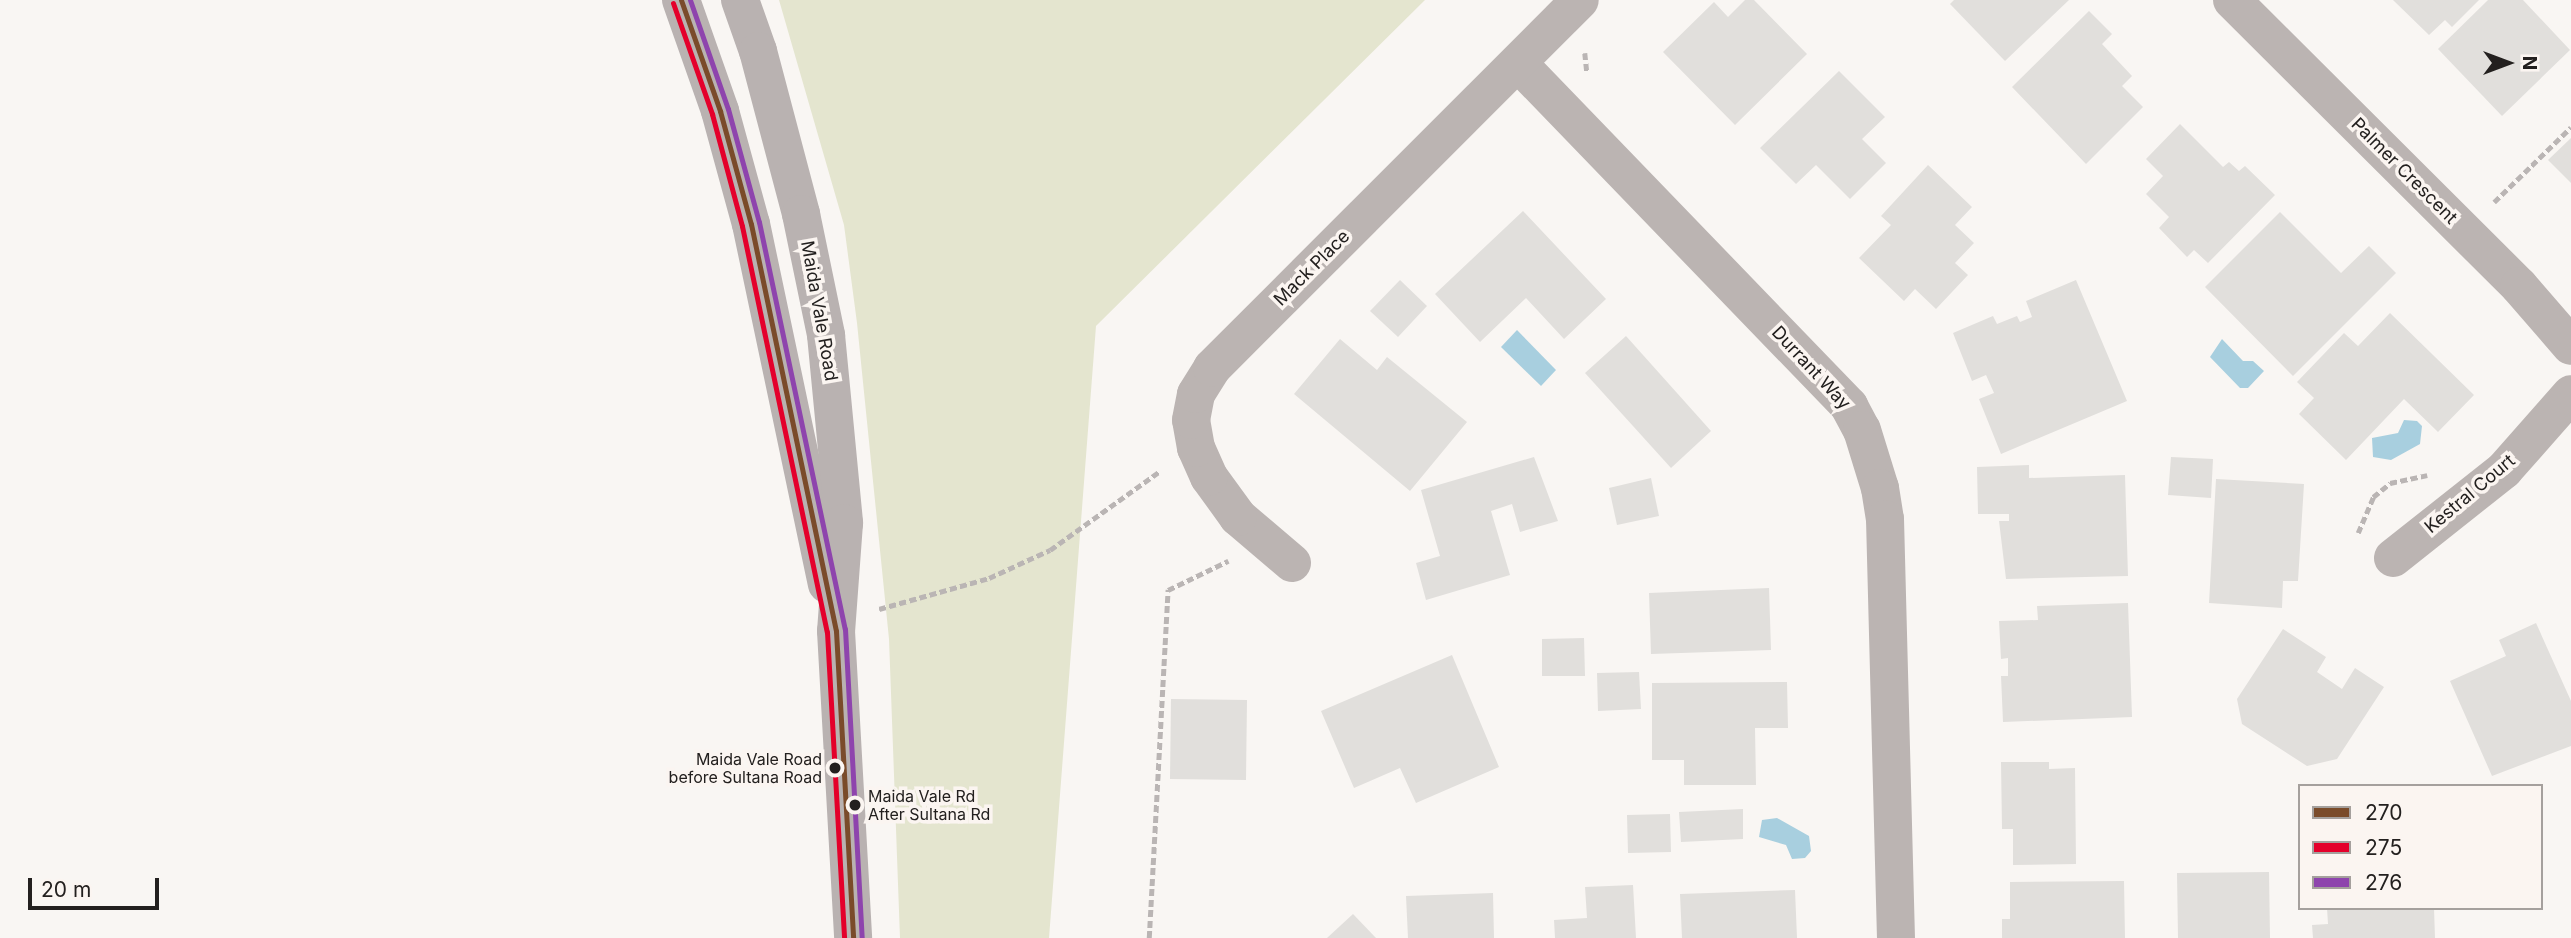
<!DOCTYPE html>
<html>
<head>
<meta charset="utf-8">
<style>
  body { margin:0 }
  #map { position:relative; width:2571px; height:938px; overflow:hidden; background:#f9f6f3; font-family:Inter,sans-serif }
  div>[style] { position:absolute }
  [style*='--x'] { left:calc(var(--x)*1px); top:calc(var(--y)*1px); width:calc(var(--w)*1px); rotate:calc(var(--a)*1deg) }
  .green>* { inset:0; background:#e4e5cf }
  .water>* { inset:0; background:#a8cfdf }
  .building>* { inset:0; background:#e1dfdc }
  .path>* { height:4.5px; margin-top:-2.25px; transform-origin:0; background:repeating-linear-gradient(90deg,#bab5b4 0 7px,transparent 0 10.5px) }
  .street>* { height:38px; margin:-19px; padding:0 19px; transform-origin:19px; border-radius:19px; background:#bbb4b2 }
  .secondary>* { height:38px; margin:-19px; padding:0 19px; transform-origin:19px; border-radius:19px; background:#b9b2b1 }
  .bus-1>* { height:5px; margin:-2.5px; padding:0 2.5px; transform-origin:2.5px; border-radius:2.5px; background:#7a4b2a }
  .bus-2>* { height:5px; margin:-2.5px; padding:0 2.5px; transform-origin:2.5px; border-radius:2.5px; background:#e4002b }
  .bus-3>* { height:5px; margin:-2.5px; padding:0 2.5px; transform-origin:2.5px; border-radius:2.5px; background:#8e44ad }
  .dots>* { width:19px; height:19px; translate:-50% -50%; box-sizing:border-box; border:4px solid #fbf5f1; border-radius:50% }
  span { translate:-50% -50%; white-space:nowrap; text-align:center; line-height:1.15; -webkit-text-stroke:7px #fbf5f1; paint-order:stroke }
  .bus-label { font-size:16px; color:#23201f }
  .right { translate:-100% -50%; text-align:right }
  .left { translate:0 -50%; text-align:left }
  .street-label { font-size:18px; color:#23201f }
  .legend { position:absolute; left:2298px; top:784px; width:245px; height:126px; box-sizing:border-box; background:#fbf5f1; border:2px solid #a5a09d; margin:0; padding:9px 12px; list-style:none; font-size:21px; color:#23201f }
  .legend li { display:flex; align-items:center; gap:14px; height:35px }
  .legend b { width:35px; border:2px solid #a5a09d }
  .north { position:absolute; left:2473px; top:28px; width:70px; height:70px; -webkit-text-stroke:5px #fbf5f1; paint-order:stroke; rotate:90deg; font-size:19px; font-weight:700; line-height:28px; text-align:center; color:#23201f }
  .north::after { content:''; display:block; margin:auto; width:24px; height:32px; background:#23201f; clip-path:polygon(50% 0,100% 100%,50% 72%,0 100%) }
  .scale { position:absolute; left:28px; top:878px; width:131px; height:32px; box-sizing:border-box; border:4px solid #23201f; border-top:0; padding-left:9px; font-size:21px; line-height:24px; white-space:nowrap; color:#23201f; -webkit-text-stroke:5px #fbf5f1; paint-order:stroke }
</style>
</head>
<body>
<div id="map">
  <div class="green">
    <div style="clip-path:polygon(779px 0,1425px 0,1096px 326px,1049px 938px,900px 938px,889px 639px,857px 323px,844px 225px)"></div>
  </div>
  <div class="water">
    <div style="clip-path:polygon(1517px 330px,1556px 370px,1541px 386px,1501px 347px)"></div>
    <div style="clip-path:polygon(2222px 339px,2243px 361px,2253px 361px,2264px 371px,2248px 388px,2240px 388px,2210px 357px)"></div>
    <div style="clip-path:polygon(2404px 420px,2417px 421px,2422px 426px,2420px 444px,2391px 460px,2373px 457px,2372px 438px,2398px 433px)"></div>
    <div style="clip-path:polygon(1777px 818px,1809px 836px,1811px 851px,1805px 858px,1792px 859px,1786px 845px,1759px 837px,1762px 820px)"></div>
  </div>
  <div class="building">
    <div style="clip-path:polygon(1745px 0,1754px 0,1807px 54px,1735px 125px,1663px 52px,1714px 2px,1728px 17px)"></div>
    <div style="clip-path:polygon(1954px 0,2069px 0,2005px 61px,1950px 4px)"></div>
    <div style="clip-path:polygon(2393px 0,2479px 0,2452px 27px,2445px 20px,2429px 35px)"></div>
    <div style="clip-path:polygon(2488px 0,2523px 0,2570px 50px,2502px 116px,2438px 49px)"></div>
    <div style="clip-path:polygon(2089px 11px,2112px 34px,2102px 44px,2132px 76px,2122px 86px,2143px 107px,2086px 164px,2012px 87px)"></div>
    <div style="clip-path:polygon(1839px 71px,1885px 117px,1862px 139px,1886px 163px,1850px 199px,1816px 165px,1796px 184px,1760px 148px)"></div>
    <div style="clip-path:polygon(2180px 124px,2223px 167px,2229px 162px,2239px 171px,2245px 166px,2275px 195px,2208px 263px,2194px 250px,2187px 257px,2159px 228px,2169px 217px,2146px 194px,2163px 176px,2146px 159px)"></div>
    <div style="clip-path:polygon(2571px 138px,2571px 183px,2548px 160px)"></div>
    <div style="clip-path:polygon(1928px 165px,1972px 207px,1955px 225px,1974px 243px,1955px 263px,1968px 275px,1936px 309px,1915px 289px,1904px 301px,1859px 258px,1891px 225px,1881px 216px)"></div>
    <div style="clip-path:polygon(1523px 211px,1606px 299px,1564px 339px,1526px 298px,1480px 342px,1435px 294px)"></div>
    <div style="clip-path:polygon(2280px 212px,2341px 273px,2369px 246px,2396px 273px,2293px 376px,2205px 287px)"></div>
    <div style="clip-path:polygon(1400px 280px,1427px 306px,1398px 337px,1370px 311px)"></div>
    <div style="clip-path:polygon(2076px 280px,2127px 401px,2001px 454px,1979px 399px,1994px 393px,1986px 375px,1972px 381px,1953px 333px,1993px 316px,1997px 324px,2017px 316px,2020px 322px,2032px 317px,2026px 301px)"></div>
    <div style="clip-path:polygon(2390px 313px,2474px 395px,2438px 432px,2404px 399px,2346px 460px,2299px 414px,2314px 398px,2297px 382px,2344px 333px,2358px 346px)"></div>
    <div style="clip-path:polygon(1626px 336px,1711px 431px,1671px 468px,1585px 373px)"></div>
    <div style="clip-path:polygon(1340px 339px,1377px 370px,1387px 357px,1467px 422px,1410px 491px,1294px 394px)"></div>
    <div style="clip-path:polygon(1534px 457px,1558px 521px,1520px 532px,1512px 504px,1491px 511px,1510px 575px,1426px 600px,1416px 563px,1440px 556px,1421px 490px)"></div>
    <div style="clip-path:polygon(2171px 457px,2213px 459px,2211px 498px,2168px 495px)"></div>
    <div style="clip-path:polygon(2029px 465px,2029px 478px,2125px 475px,2128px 576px,2006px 579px,1999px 521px,2009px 521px,2009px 514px,1978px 514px,1977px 467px)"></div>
    <div style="clip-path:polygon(1651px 478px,1659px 516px,1617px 525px,1609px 488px)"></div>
    <div style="clip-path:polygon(2216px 479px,2304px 484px,2298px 581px,2283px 581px,2282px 608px,2209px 603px)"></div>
    <div style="clip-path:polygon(1769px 588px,1771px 650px,1651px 654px,1649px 593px)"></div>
    <div style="clip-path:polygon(2128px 603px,2132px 717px,2003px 722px,2001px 676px,2008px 676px,2008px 658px,2001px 659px,1999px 621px,2038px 620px,2037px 606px)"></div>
    <div style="clip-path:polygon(2536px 623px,2571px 701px,2571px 746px,2492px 776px,2450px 681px,2506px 656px,2499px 640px)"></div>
    <div style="clip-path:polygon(2283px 629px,2326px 657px,2317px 672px,2342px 689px,2355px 668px,2384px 687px,2337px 759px,2307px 766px,2242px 724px,2237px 699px)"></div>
    <div style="clip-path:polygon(1584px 638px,1585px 676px,1542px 676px,1542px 639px)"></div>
    <div style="clip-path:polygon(1452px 655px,1499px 767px,1416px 803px,1400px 768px,1354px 788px,1321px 711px)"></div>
    <div style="clip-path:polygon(1639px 672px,1641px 709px,1598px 711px,1597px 673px)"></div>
    <div style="clip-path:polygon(1787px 682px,1788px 728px,1755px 728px,1756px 785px,1684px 785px,1684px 760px,1652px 760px,1652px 683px)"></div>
    <div style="clip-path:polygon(1171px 699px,1247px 700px,1246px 780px,1170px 779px)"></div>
    <div style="clip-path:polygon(2001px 762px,2049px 762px,2049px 769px,2075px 768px,2076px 864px,2013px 865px,2013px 829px,2002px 829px)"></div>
    <div style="clip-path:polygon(1743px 809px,1743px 839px,1681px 842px,1679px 812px)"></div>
    <div style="clip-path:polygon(1670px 814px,1671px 852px,1628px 853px,1627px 815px)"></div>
    <div style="clip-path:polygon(2269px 872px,2270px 938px,2178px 938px,2177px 873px)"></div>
    <div style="clip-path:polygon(2124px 881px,2125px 938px,2002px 938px,2002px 919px,2010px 919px,2010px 882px)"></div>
    <div style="clip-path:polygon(1633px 885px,1636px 938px,1555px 938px,1554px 920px,1587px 918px,1585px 887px)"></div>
    <div style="clip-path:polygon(1795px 890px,1797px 938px,1682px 938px,1680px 894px)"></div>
    <div style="clip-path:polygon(1493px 893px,1494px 938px,1408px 938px,1406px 896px)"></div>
    <div style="clip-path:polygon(2327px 908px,2434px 908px,2435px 938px,2313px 938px,2312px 925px,2328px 924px)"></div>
    <div style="clip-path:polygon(1353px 914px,1376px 938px,1327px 938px)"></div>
  </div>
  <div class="path">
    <div style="--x:1585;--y:53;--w:19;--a:84"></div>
    <div style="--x:2494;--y:202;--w:107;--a:-44.2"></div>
    <div style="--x:2358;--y:533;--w:39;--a:-67"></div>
    <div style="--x:2373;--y:497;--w:22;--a:-39"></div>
    <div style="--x:2390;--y:483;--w:38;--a:-12"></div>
    <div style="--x:879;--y:609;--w:114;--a:-15.7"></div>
    <div style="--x:989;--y:578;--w:67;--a:-24.7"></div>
    <div style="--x:1050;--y:550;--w:135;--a:-35.7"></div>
    <div style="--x:1149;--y:938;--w:349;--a:-86.9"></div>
    <div style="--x:1168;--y:590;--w:67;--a:-25.8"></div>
  </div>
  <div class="street">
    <div style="--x:2232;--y:0;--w:405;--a:44.9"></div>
    <div style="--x:2519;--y:286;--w:79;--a:49.1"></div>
    <div style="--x:1518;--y:63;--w:477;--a:46"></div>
    <div style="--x:1849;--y:406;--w:27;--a:62"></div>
    <div style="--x:1862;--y:430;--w:61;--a:72.8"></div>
    <div style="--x:1880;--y:488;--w:31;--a:81"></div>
    <div style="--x:1885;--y:519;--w:419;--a:88.5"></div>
    <div style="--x:2393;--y:558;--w:142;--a:-38.4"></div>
    <div style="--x:2504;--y:470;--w:101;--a:-48.6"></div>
    <div style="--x:1292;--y:563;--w:71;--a:-139.6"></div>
    <div style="--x:1238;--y:517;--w:49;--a:-125.9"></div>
    <div style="--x:1209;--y:477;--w:32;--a:-114"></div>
    <div style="--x:1196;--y:448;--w:28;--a:-100"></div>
    <div style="--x:1191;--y:420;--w:26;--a:-79"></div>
    <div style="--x:1196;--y:394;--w:31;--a:-58"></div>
    <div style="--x:1212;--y:368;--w:520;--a:-45"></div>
  </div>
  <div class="secondary">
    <div style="--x:681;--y:0;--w:118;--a:70.6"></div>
    <div style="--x:720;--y:111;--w:117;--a:74.7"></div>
    <div style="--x:751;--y:224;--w:368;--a:78.1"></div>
    <div style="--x:740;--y:0;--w:54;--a:70.6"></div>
    <div style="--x:758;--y:51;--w:169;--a:75.2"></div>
    <div style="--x:801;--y:214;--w:124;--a:78.3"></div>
    <div style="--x:826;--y:335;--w:189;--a:84.5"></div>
    <div style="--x:844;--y:523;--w:108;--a:94.2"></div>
    <div style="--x:836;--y:631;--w:307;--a:86.8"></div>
  </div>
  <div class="bus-1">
    <div style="--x:681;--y:0;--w:118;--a:70.6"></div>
    <div style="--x:720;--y:111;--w:117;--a:74.7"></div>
    <div style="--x:751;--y:224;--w:416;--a:78.2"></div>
    <div style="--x:836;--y:631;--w:307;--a:86.8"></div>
  </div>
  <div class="bus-2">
    <div style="--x:673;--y:3;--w:118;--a:70.6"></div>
    <div style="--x:712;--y:114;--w:116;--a:75"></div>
    <div style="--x:742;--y:226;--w:415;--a:78.2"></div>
    <div style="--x:827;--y:632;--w:306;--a:86.8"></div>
  </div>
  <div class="bus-3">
    <div style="--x:690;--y:0;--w:115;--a:70.8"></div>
    <div style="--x:728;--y:109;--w:117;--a:74.7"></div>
    <div style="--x:759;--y:222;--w:416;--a:78.1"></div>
    <div style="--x:845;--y:629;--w:309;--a:86.9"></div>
  </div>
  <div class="dots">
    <div style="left:835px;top:768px;background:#23201f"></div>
    <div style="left:855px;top:805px;background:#23201f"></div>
  </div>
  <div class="bus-label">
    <span class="right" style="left:822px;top:768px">Maida Vale Road<br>before Sultana Road</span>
    <span class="left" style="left:868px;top:805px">Maida Vale Rd<br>After Sultana Rd</span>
  </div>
  <div class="street-label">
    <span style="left:2404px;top:171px;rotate:45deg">Palmer Crescent</span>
    <span style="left:1312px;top:268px;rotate:-45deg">Mack Place</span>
    <span style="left:819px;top:311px;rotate:80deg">Maida Vale Road</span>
    <span style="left:1811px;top:368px;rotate:47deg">Durrant Way</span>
    <span style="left:2470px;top:494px;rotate:-40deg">Kestral Court</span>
  </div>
  <ul class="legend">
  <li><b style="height:9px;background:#7a4b2a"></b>270</li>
  <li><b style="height:9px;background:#e4002b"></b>275</li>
  <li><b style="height:9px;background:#8e44ad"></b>276</li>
  </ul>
  <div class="north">N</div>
  <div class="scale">20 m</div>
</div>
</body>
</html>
